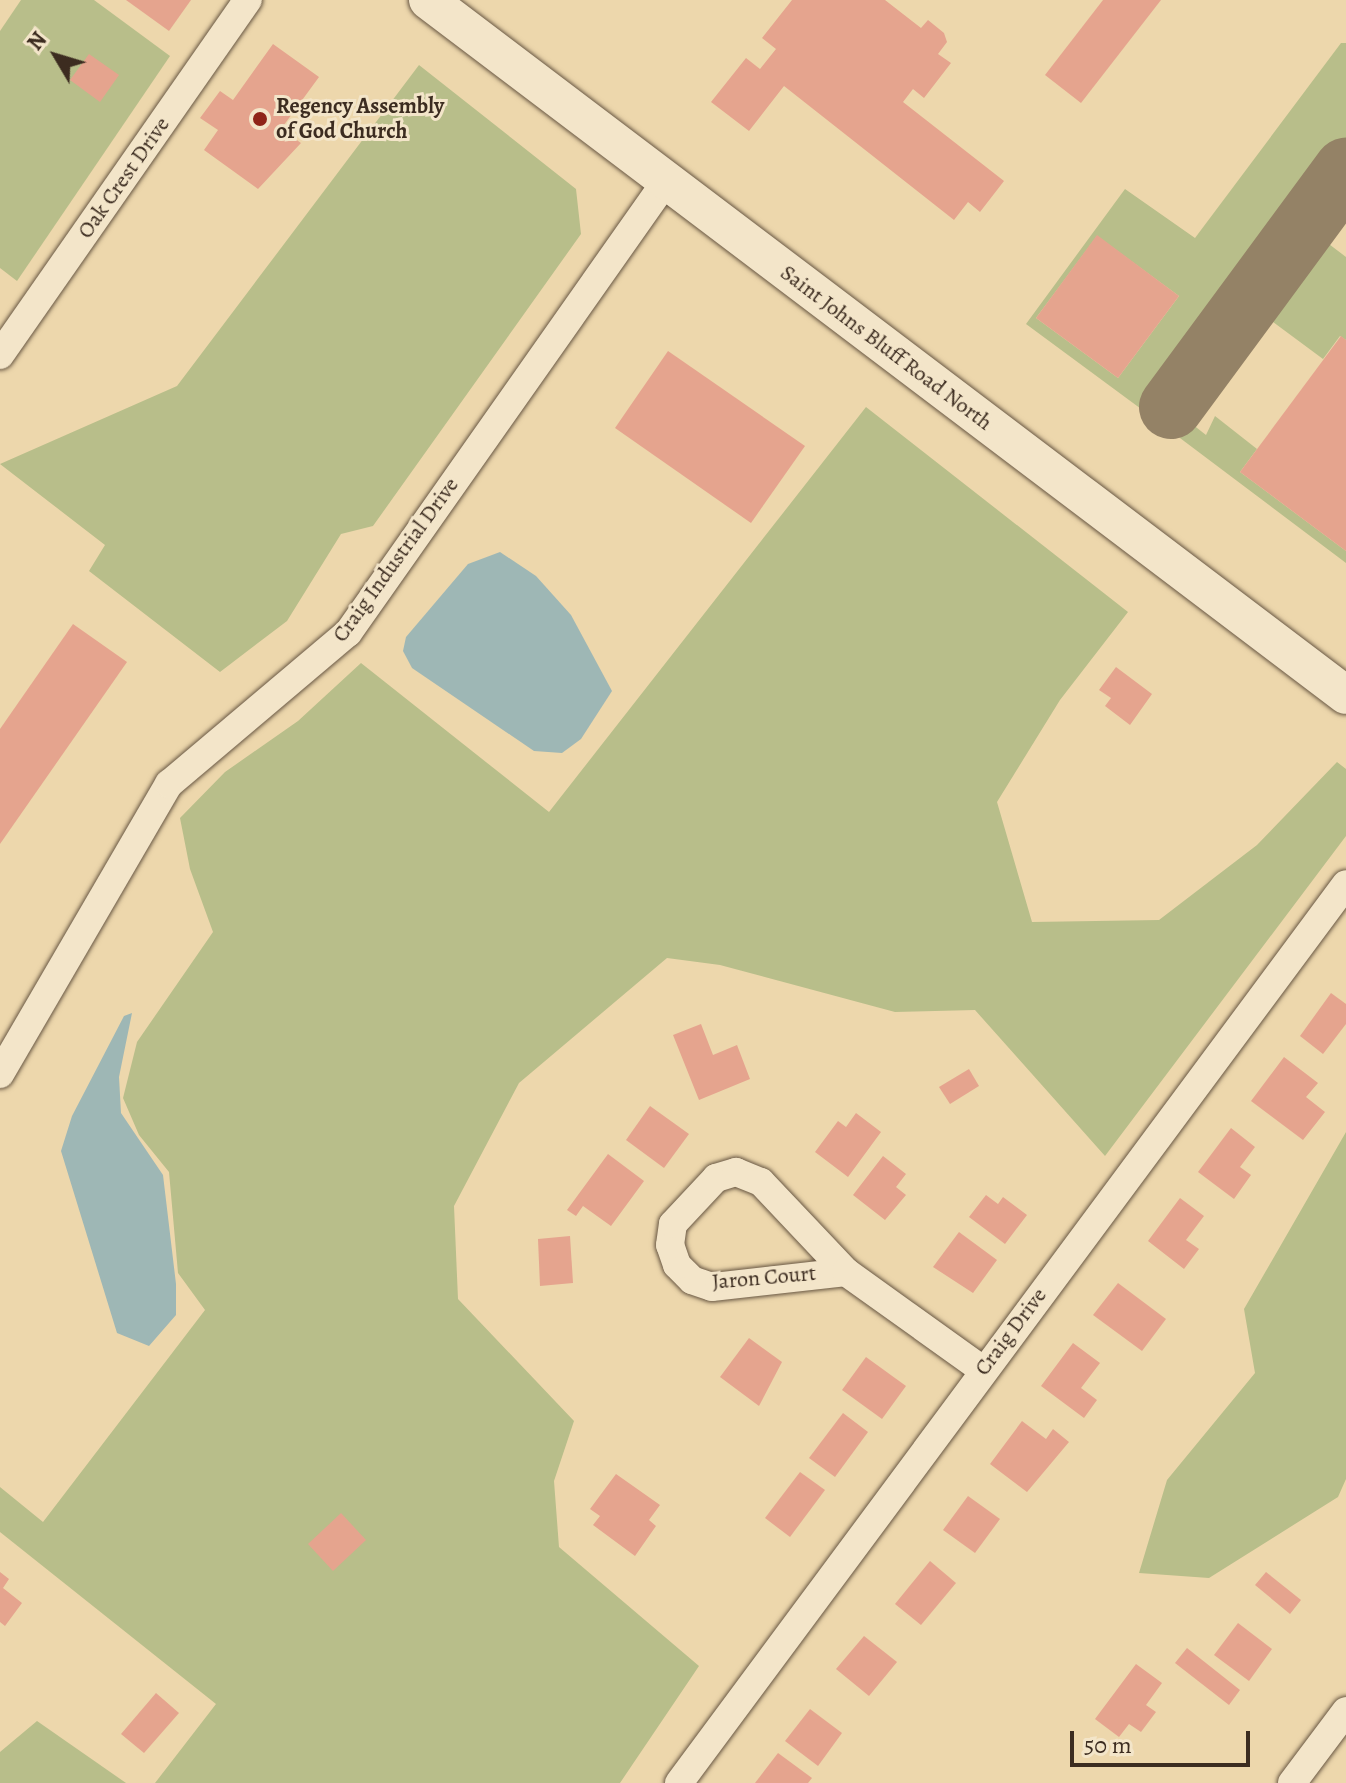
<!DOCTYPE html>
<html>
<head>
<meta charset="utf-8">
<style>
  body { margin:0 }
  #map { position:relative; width:1346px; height:1783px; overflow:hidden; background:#edd7ac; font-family:Alegreya,serif }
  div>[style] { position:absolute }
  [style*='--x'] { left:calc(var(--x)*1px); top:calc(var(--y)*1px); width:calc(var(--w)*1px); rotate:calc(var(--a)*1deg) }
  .green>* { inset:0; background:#b8be8a }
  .water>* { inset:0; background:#9eb7b5 }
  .taxiway>* { height:64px; margin:-32px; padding:0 32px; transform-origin:32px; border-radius:32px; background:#948266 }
  .building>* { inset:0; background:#e5a48e }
  .roads { filter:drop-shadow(0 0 2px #685743) drop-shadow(0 0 2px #685743) }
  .street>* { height:28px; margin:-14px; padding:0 14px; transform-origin:14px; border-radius:14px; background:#f3e5c9 }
  .secondary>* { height:38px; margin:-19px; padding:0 19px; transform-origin:19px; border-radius:19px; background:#f3e5c9 }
  .dots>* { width:22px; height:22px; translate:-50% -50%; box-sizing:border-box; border:4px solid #f3e5c9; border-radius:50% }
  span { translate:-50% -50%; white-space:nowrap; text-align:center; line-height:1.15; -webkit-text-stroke:6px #f3e5c9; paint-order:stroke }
  .poi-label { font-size:22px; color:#3c2c20; font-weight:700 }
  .left { translate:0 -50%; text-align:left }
  .street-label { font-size:22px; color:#3c2c20 }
  .north { position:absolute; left:16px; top:16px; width:80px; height:80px; -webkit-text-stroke:6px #f3e5c9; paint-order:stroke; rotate:308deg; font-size:22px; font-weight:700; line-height:32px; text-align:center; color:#3c2c20 }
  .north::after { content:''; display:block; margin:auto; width:28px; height:36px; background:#3c2c20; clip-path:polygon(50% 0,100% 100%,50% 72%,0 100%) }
  .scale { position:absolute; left:1070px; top:1731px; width:180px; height:36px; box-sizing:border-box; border:4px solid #3c2c20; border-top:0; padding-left:10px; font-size:24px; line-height:28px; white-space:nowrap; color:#3c2c20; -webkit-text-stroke:6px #f3e5c9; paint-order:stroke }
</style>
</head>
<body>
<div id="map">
  <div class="green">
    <div style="clip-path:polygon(21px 0,94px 0,170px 56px,17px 281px,0 268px,0 31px)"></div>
    <div style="clip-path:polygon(evenodd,1341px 43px,1346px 43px,1346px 138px,1166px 383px,1168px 392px,1152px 417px,1026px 324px,1125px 189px,1195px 238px,1341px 43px,1097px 236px,1179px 296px,1118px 378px,1036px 318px,1097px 236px)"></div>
    <div style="clip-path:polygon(419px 65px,576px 189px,581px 234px,373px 526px,341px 534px,287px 621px,220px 672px,89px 571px,105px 545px,0 464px,177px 386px)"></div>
    <div style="clip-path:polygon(1321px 238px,1346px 257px,1346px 340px,1340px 336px,1323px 359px,1265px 316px)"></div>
    <div style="clip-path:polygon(866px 407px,1128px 612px,1060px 700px,997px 802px,1032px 922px,1159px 920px,1257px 845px,1337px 762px,1346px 769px,1346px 836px,1105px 1156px,975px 1010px,895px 1012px,720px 965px,667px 958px,519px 1083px,454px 1206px,458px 1299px,574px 1421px,554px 1481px,559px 1547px,699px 1666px,620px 1783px,155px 1783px,216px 1704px,0 1532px,0 1487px,43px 1522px,205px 1310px,178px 1273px,169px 1172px,139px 1135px,123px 1098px,137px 1042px,213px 932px,190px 869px,180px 818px,225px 772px,298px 721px,361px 663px,549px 812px)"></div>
    <div style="clip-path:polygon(1194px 412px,1192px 424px,1206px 435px,1215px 416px,1257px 449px,1240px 472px,1346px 551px,1346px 563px,1168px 429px,1179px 413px)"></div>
    <div style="clip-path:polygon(1346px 1132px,1346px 1479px,1338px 1497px,1209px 1578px,1139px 1573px,1167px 1480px,1255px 1373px,1244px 1309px)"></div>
    <div style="clip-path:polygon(37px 1721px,126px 1783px,0 1783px,0 1752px)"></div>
  </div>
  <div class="water">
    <div style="clip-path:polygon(500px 552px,536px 576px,571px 615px,612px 691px,581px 739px,562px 753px,534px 751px,412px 668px,403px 651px,406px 637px,468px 564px)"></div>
    <div style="clip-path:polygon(132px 1013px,119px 1077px,121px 1113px,163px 1175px,176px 1284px,176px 1315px,149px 1346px,117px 1333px,61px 1151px,72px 1116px,124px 1016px)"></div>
  </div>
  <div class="taxiway">
    <div style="--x:1171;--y:407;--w:295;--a:-53.6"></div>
  </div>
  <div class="building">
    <div style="clip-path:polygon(126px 0,191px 0,169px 31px)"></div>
    <div style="clip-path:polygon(792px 0,885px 0,921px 28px,928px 20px,944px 33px,947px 42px,938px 54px,951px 63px,924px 98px,913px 89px,903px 102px,1004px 181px,980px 212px,968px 202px,954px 220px,784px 86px,749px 131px,711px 102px,746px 58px,760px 69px,776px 49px,762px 38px)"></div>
    <div style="clip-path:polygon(1103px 0,1161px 0,1081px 103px,1045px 75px)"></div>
    <div style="clip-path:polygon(273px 44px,319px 77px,281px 129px,301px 143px,258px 189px,204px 150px,218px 130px,200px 118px,220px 91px,233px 100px)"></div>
    <div style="clip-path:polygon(89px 54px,119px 75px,100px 102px,70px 80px)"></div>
    <div style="clip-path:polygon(1097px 235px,1179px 296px,1118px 378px,1036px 318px)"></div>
    <div style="clip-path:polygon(1341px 336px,1346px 340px,1346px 551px,1240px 472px)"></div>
    <div style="clip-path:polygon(668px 351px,805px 446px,751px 523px,615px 428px)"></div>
    <div style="clip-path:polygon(73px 624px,127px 662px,0 844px,0 729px)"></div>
    <div style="clip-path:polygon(1116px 667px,1152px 694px,1130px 725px,1105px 706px,1111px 698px,1099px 690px)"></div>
    <div style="clip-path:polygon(1331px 993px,1346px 1004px,1346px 1024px,1323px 1054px,1300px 1036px)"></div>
    <div style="clip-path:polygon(701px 1024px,713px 1055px,737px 1045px,750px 1079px,699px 1100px,673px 1035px)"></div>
    <div style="clip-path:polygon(1284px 1057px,1318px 1083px,1306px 1097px,1325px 1112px,1303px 1140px,1251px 1101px)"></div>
    <div style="clip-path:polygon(969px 1069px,979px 1086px,950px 1104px,939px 1087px)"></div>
    <div style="clip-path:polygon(650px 1106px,689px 1134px,664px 1168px,626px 1140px)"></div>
    <div style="clip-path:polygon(856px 1113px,881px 1132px,848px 1177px,815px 1152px,838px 1121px,846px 1127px)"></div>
    <div style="clip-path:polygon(1231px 1128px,1255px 1147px,1240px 1167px,1251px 1175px,1234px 1199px,1198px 1172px)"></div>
    <div style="clip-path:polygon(608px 1154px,644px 1181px,611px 1226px,583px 1206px,576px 1216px,567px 1210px)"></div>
    <div style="clip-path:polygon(883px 1156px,906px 1174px,896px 1187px,906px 1195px,885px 1220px,853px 1195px)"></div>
    <div style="clip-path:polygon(986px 1195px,998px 1204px,1003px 1197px,1027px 1215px,1005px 1244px,969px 1217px)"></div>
    <div style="clip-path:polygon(1180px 1198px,1204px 1216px,1186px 1240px,1199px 1249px,1184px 1269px,1148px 1241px)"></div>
    <div style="clip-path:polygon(959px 1232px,997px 1260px,973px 1293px,933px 1267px)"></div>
    <div style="clip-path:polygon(570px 1236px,573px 1283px,540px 1286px,538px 1239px)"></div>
    <div style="clip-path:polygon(1118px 1283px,1166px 1319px,1142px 1351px,1093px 1315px)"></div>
    <div style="clip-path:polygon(749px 1338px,782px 1362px,759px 1406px,720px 1377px)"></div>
    <div style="clip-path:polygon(1073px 1343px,1100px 1363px,1081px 1388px,1097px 1400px,1084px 1418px,1041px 1386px)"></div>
    <div style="clip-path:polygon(866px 1357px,906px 1386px,882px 1419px,842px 1390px)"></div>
    <div style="clip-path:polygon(843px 1413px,868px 1432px,835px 1477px,809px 1458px)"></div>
    <div style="clip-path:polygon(1022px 1421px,1046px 1439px,1053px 1429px,1069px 1442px,1027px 1492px,990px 1464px)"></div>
    <div style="clip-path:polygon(800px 1472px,825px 1490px,790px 1537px,765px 1518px)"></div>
    <div style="clip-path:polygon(616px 1474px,660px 1505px,649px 1520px,656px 1526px,635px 1556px,593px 1525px,600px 1516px,590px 1509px)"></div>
    <div style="clip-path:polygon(968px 1496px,1000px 1519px,975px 1553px,943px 1530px)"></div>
    <div style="clip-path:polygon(341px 1513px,366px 1540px,333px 1571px,308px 1544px)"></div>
    <div style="clip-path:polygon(930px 1561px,956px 1583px,921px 1625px,895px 1604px)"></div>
    <div style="clip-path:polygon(0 1572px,9px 1579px,3px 1588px,22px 1603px,5px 1626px,0 1622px)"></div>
    <div style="clip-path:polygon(1266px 1572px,1301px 1600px,1290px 1614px,1255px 1585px)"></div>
    <div style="clip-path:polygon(1238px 1623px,1272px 1649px,1249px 1681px,1214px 1655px)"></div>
    <div style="clip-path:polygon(864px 1636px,897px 1662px,869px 1696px,836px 1669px)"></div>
    <div style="clip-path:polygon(1187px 1648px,1240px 1690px,1229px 1705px,1175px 1663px)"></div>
    <div style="clip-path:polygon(1136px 1664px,1162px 1683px,1146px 1705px,1156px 1712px,1141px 1732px,1129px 1724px,1119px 1737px,1095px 1719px)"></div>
    <div style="clip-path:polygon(156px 1693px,179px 1713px,144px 1753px,121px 1734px)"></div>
    <div style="clip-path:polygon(810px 1709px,842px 1733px,818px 1766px,785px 1741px)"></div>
    <div style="clip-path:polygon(778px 1753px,812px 1778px,808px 1783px,755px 1783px)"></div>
  </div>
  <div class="roads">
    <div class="street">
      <div style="--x:0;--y:355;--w:433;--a:-55.1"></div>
      <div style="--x:0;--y:1074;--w:336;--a:-59.8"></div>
      <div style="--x:169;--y:784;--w:234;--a:-40.2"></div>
      <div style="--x:348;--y:633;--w:553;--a:-54.87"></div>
      <div style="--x:846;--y:1272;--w:135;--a:173.6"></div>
      <div style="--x:712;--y:1287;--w:21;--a:-161"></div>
      <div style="--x:692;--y:1280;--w:21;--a:-135"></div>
      <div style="--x:677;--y:1265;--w:21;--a:-109"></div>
      <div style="--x:670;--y:1245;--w:21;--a:-82"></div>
      <div style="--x:673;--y:1224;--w:63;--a:-46.9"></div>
      <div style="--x:716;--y:1178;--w:21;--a:-17"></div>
      <div style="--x:736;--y:1172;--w:27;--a:22"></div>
      <div style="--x:761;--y:1182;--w:124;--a:46.6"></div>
      <div style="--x:846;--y:1272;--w:168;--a:35.6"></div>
      <div style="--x:679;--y:1783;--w:1119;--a:-53.43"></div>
      <div style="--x:1292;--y:1783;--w:90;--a:-53.1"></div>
    </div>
    <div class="secondary">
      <div style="--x:428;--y:0;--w:1151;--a:37.13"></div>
    </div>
  </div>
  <div class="dots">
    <div style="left:260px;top:119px;background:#8f2418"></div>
  </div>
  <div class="poi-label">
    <span class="left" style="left:276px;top:119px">Regency Assembly<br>of God Church</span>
  </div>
  <div class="street-label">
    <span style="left:124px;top:178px;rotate:-55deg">Oak Crest Drive</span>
    <span style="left:886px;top:348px;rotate:37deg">Saint Johns Bluff Road North</span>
    <span style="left:396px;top:560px;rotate:-54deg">Craig Industrial Drive</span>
    <span style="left:764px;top:1278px;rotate:-5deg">Jaron Court</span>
    <span style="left:1011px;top:1332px;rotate:-53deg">Craig Drive</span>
  </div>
  <div class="north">N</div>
  <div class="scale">50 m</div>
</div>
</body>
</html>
